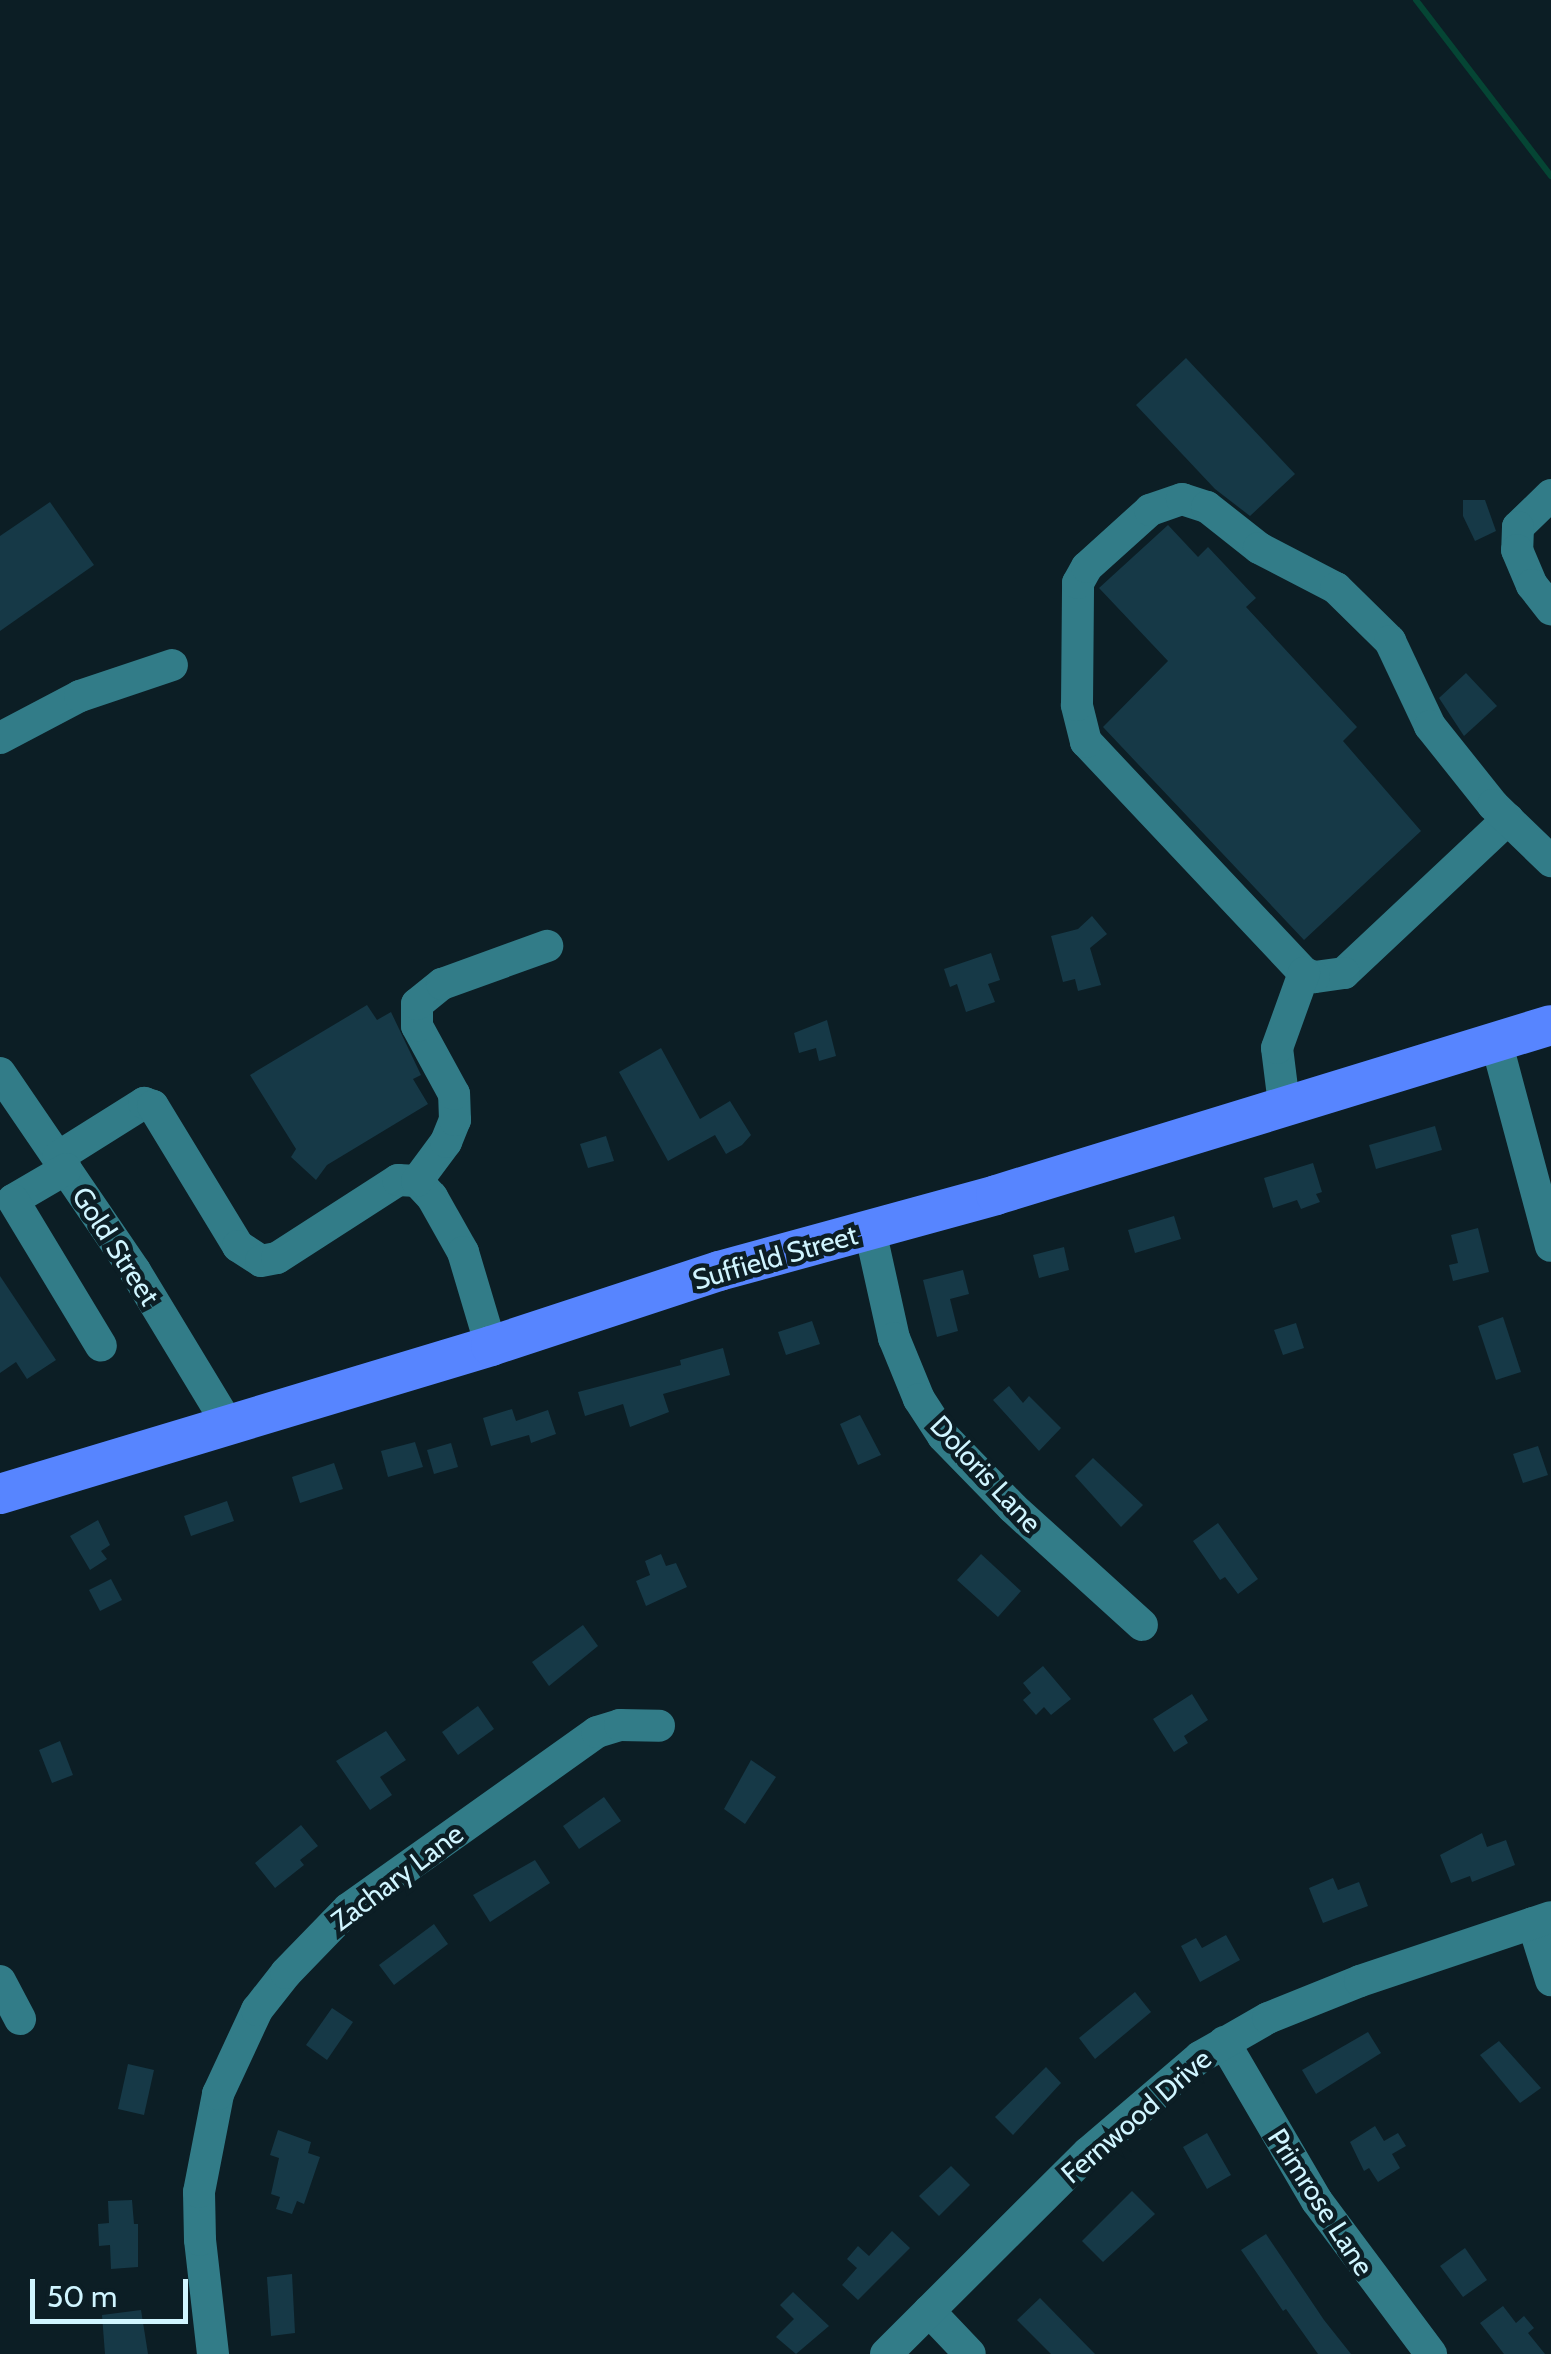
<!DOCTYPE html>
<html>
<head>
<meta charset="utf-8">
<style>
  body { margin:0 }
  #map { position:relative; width:1551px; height:2354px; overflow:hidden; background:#0c1e25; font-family:Cabin,sans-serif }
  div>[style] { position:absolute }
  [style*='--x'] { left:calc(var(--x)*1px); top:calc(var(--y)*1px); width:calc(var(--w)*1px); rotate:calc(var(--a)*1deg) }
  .stream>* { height:6px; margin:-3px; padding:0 3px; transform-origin:3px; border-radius:3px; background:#054534 }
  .building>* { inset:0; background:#163947 }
  .minor>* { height:32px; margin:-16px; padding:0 16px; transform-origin:16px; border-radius:16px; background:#327c88 }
  .major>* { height:40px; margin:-20px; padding:0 20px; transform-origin:20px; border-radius:20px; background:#5785ff }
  span { translate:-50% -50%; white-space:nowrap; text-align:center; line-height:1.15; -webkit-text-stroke:9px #0c1e25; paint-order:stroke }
  .street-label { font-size:28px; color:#d0f5ff }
  .scale { position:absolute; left:30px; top:2279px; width:158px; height:45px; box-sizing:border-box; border:5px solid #d0f5ff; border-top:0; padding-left:12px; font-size:30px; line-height:35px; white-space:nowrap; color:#d0f5ff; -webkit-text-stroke:8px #0c1e25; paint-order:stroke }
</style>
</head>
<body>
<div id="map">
  <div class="stream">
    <div style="--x:1416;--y:0;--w:222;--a:52.5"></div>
  </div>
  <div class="building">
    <div style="clip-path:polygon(1186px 358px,1295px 474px,1250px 516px,1215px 489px,1136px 405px)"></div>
    <div style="clip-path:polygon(1463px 500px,1485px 500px,1496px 531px,1475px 541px,1463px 516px)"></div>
    <div style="clip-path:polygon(50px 502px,94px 565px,0 631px,0 536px)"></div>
    <div style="clip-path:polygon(1168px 525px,1198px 557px,1208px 547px,1256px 598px,1246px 607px,1357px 727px,1343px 741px,1421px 831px,1304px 940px,1103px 727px,1168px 661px,1099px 588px)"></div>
    <div style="clip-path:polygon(1466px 673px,1497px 706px,1464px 736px,1439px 698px)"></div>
    <div style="clip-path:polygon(1092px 916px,1107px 934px,1090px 948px,1101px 985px,1078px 991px,1075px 979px,1063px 982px,1051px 936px,1078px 929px)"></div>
    <div style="clip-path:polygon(991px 953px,1000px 980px,988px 984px,995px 1002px,966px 1012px,957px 984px,950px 987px,944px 969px)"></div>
    <div style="clip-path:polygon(367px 1005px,377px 1020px,391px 1012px,421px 1075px,413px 1079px,428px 1104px,327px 1165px,316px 1180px,291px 1157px,296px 1149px,250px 1075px)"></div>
    <div style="clip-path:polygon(827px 1020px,836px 1056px,819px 1061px,816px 1048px,799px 1053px,794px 1033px)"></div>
    <div style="clip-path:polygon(661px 1048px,700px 1119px,730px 1101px,751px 1135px,742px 1145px,726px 1154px,715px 1135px,668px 1161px,619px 1072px)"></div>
    <div style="clip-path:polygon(1435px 1126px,1442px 1150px,1376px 1169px,1369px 1145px)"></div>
    <div style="clip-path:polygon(606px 1136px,614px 1161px,588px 1168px,580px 1144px)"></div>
    <div style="clip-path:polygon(1313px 1163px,1322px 1192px,1316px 1194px,1320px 1202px,1301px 1209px,1297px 1200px,1273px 1208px,1264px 1178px)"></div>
    <div style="clip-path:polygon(1174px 1216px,1181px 1239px,1135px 1253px,1128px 1230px)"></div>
    <div style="clip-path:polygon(1478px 1228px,1489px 1272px,1453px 1281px,1449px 1265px,1458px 1263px,1451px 1235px)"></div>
    <div style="clip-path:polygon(1064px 1247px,1069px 1270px,1039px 1278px,1033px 1255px)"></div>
    <div style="clip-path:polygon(963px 1270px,969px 1294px,950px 1299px,958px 1331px,937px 1337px,923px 1280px)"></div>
    <div style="clip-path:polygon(0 1276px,56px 1360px,27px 1379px,16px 1362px,0 1373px)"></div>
    <div style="clip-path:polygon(1503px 1317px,1521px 1372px,1496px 1380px,1478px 1326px)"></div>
    <div style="clip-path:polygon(812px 1321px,820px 1344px,786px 1355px,778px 1332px)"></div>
    <div style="clip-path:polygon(1296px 1323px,1304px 1348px,1283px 1355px,1274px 1330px)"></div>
    <div style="clip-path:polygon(723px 1348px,730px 1375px,663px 1394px,669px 1412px,630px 1427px,623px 1404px,585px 1416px,578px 1392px,681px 1365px,680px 1360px)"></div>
    <div style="clip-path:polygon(1009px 1386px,1023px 1403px,1029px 1396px,1061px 1428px,1039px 1451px,993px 1400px)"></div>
    <div style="clip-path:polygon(512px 1409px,516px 1421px,548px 1410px,556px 1434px,531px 1443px,529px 1435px,491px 1446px,483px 1418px)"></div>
    <div style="clip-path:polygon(860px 1415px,881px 1455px,858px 1465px,840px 1424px)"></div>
    <div style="clip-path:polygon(415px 1442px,423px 1467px,388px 1477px,381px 1451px)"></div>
    <div style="clip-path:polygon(451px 1443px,458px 1467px,434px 1474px,427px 1450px)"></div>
    <div style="clip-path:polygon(1538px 1446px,1548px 1475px,1523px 1483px,1513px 1454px)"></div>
    <div style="clip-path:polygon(1093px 1458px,1143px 1505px,1121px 1527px,1075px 1476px)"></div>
    <div style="clip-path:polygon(334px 1463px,343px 1489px,300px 1503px,292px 1477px)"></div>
    <div style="clip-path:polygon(227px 1501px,234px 1521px,191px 1536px,184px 1516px)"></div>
    <div style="clip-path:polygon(98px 1520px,110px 1545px,101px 1551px,107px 1559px,90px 1570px,70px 1536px)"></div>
    <div style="clip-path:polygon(1218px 1523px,1258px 1579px,1238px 1594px,1225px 1577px,1220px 1580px,1193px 1541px)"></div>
    <div style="clip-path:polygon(661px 1554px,666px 1566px,676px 1563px,687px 1587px,646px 1606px,636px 1581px,650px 1575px,645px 1561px)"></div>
    <div style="clip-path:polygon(981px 1554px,1021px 1591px,998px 1617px,957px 1580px)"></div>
    <div style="clip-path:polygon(111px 1579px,122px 1600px,100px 1611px,89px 1590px)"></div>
    <div style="clip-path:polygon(583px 1625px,598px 1646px,549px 1686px,532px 1662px)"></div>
    <div style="clip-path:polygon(1043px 1666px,1071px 1699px,1051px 1715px,1044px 1707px,1036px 1715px,1023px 1700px,1031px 1693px,1023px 1683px)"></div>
    <div style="clip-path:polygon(1192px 1694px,1208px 1720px,1184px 1736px,1188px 1743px,1174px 1752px,1153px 1719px)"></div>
    <div style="clip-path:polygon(478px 1706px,494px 1729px,458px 1755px,442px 1732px)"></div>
    <div style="clip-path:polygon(386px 1731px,406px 1760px,380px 1777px,392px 1795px,370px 1810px,336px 1761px)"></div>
    <div style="clip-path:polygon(60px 1741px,73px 1775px,52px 1783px,39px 1750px)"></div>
    <div style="clip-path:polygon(751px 1760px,776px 1777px,745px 1824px,724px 1809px)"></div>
    <div style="clip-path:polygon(604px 1797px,621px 1821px,579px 1849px,563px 1826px)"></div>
    <div style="clip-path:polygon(301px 1825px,318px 1846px,300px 1860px,304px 1865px,275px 1888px,255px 1863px)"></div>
    <div style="clip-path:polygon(1482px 1833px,1487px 1847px,1506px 1840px,1515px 1865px,1472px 1882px,1470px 1876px,1451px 1883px,1440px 1855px)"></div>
    <div style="clip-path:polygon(535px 1860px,550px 1883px,490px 1922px,473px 1895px)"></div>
    <div style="clip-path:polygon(1333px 1878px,1338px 1890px,1359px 1882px,1368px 1906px,1323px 1923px,1309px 1888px)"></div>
    <div style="clip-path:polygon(434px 1924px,448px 1944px,394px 1985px,379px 1965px)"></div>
    <div style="clip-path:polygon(1226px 1935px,1240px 1960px,1200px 1982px,1181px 1946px,1196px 1938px,1202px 1948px)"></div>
    <div style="clip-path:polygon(1135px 1992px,1151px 2012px,1095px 2059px,1079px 2038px)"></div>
    <div style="clip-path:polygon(332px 2008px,353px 2022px,327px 2060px,306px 2045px)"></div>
    <div style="clip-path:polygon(1368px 2032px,1381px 2053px,1316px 2094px,1302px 2070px)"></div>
    <div style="clip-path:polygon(1499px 2041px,1541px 2088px,1520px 2103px,1480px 2055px)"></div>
    <div style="clip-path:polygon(128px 2064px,154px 2070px,144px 2115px,118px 2109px)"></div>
    <div style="clip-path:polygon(1046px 2067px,1061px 2083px,1013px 2135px,995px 2117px)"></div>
    <div style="clip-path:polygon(1375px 2126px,1384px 2141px,1398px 2133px,1406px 2146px,1392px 2154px,1400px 2168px,1378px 2182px,1369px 2168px,1364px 2171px,1350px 2142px)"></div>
    <div style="clip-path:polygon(278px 2130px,311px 2142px,308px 2153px,320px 2157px,304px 2204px,297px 2201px,292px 2214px,276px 2209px,280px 2197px,271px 2194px,279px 2158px,270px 2155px)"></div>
    <div style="clip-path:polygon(1207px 2133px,1231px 2175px,1207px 2189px,1183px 2147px)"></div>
    <div style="clip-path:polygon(951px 2166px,970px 2185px,939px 2216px,919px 2196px)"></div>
    <div style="clip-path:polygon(1132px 2191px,1155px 2214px,1103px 2262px,1082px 2241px)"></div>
    <div style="clip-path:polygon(132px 2200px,134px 2224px,138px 2224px,138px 2267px,111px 2269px,110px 2245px,99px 2246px,98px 2224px,109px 2223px,108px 2201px)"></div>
    <div style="clip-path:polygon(892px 2231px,910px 2248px,858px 2300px,842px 2285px,857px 2268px,847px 2259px,858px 2246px,869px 2256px)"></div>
    <div style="clip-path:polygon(1266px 2234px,1324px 2320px,1351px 2354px,1318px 2354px,1286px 2309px,1283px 2311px,1241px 2250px)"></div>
    <div style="clip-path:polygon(1465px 2248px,1487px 2280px,1463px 2297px,1440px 2266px)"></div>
    <div style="clip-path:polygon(292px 2274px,295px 2333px,271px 2336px,267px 2277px)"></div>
    <div style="clip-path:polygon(793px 2292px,829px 2326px,796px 2354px,776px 2337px,794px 2319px,780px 2305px)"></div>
    <div style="clip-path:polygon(1040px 2298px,1095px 2354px,1051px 2354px,1017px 2320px)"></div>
    <div style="clip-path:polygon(1503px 2306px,1516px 2323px,1524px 2316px,1534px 2328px,1528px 2333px,1545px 2354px,1504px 2354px,1480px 2323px)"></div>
    <div style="clip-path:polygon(141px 2310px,148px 2354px,105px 2354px,102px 2315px)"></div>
  </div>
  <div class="minor">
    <div style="--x:1551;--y:495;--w:46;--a:135.9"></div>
    <div style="--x:1518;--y:527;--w:23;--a:92"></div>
    <div style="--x:1517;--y:550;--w:38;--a:67"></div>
    <div style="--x:1532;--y:585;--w:31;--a:52"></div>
    <div style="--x:0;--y:738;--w:90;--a:-27.7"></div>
    <div style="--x:80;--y:696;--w:97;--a:-18.6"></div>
    <div style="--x:1508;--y:819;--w:225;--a:136.8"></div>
    <div style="--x:1344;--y:973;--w:30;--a:172"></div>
    <div style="--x:1314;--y:977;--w:11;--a:-158"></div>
    <div style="--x:1304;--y:973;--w:318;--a:-133.3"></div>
    <div style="--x:1086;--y:742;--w:38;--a:-104"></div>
    <div style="--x:1077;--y:705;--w:122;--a:-89.5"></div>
    <div style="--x:1078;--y:583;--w:18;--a:-61"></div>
    <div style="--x:1087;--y:567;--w:85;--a:-42.1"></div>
    <div style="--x:1150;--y:510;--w:34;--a:-19"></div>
    <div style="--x:1182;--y:499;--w:26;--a:18"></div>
    <div style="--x:1207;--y:507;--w:66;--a:38.3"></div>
    <div style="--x:1259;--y:548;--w:87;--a:27.5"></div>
    <div style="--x:1336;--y:588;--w:76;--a:44.5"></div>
    <div style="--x:1390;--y:641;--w:94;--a:64.8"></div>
    <div style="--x:1430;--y:726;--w:101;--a:51.4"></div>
    <div style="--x:1493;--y:805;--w:81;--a:44"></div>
    <div style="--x:1496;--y:1041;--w:212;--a:75"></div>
    <div style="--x:0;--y:1073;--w:240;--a:55.7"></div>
    <div style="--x:135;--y:1271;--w:178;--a:58.8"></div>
    <div style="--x:1284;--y:1104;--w:56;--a:-97.1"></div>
    <div style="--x:1277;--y:1048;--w:80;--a:-70.2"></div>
    <div style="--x:58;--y:1157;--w:102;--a:-32.1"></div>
    <div style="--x:144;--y:1103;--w:9;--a:18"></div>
    <div style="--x:153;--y:1106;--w:164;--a:58.7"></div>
    <div style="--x:238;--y:1246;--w:27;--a:33"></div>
    <div style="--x:261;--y:1261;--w:16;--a:-11"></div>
    <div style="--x:277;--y:1258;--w:144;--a:-32.8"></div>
    <div style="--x:398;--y:1180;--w:19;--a:3"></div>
    <div style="--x:417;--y:1181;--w:22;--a:47"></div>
    <div style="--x:432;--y:1197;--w:63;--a:60.6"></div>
    <div style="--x:463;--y:1252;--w:98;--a:73.4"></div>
    <div style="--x:66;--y:1169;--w:61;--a:149.7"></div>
    <div style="--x:13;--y:1200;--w:170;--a:58.9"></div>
    <div style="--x:417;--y:1181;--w:49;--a:-53.4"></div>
    <div style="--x:446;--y:1142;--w:24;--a:-68"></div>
    <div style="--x:455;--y:1120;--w:26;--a:-92"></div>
    <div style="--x:454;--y:1094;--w:77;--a:-118.6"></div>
    <div style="--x:417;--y:1026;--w:22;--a:-90"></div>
    <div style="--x:417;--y:1004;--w:32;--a:-39"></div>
    <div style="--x:442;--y:984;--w:112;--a:-19.9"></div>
    <div style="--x:870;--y:1230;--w:111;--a:77.5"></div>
    <div style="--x:894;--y:1338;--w:66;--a:67.7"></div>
    <div style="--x:919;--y:1399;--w:44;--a:57"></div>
    <div style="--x:943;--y:1436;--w:100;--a:45.8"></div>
    <div style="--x:1013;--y:1508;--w:174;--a:42.2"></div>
    <div style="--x:1533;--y:1923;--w:60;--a:72.5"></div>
    <div style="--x:0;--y:1981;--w:43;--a:62.2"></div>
    <div style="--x:1224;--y:2042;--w:184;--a:59.7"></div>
    <div style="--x:1317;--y:2201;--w:191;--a:53.3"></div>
    <div style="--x:929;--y:2311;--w:59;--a:46.4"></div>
    <div style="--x:213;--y:2354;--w:115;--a:-96.5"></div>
    <div style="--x:200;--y:2240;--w:48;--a:-91.2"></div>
    <div style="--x:199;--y:2192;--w:100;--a:-79"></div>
    <div style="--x:218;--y:2094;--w:93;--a:-65.1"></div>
    <div style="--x:257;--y:2010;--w:47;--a:-51.9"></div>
    <div style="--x:286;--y:1973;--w:89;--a:-45.9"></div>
    <div style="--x:348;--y:1909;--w:305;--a:-35.4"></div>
    <div style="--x:597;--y:1732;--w:24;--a:-17"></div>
    <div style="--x:620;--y:1725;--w:39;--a:1"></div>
    <div style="--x:886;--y:2354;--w:285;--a:-44.9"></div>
    <div style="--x:1088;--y:2153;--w:148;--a:-40.6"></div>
    <div style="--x:1200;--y:2057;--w:78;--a:-29.8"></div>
    <div style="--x:1268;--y:2018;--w:99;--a:-21.9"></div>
    <div style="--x:1360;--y:1981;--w:201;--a:-18.5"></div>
  </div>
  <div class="major">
    <div style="--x:0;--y:1494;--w:513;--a:-16.77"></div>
    <div style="--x:491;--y:1346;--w:240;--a:-18.2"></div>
    <div style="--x:719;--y:1271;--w:287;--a:-15.3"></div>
    <div style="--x:996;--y:1195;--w:580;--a:-17.03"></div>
  </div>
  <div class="street-label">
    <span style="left:116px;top:1246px;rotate:57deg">Gold Street</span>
    <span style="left:775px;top:1257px;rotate:-16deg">Suffield Street</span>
    <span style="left:986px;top:1474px;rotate:47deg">Doloris Lane</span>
    <span style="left:397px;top:1877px;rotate:-37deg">Zachary Lane</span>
    <span style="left:1136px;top:2116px;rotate:-41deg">Fernwood Drive</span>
    <span style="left:1321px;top:2202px;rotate:57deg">Primrose Lane</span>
  </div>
  <div class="scale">50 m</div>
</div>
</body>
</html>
